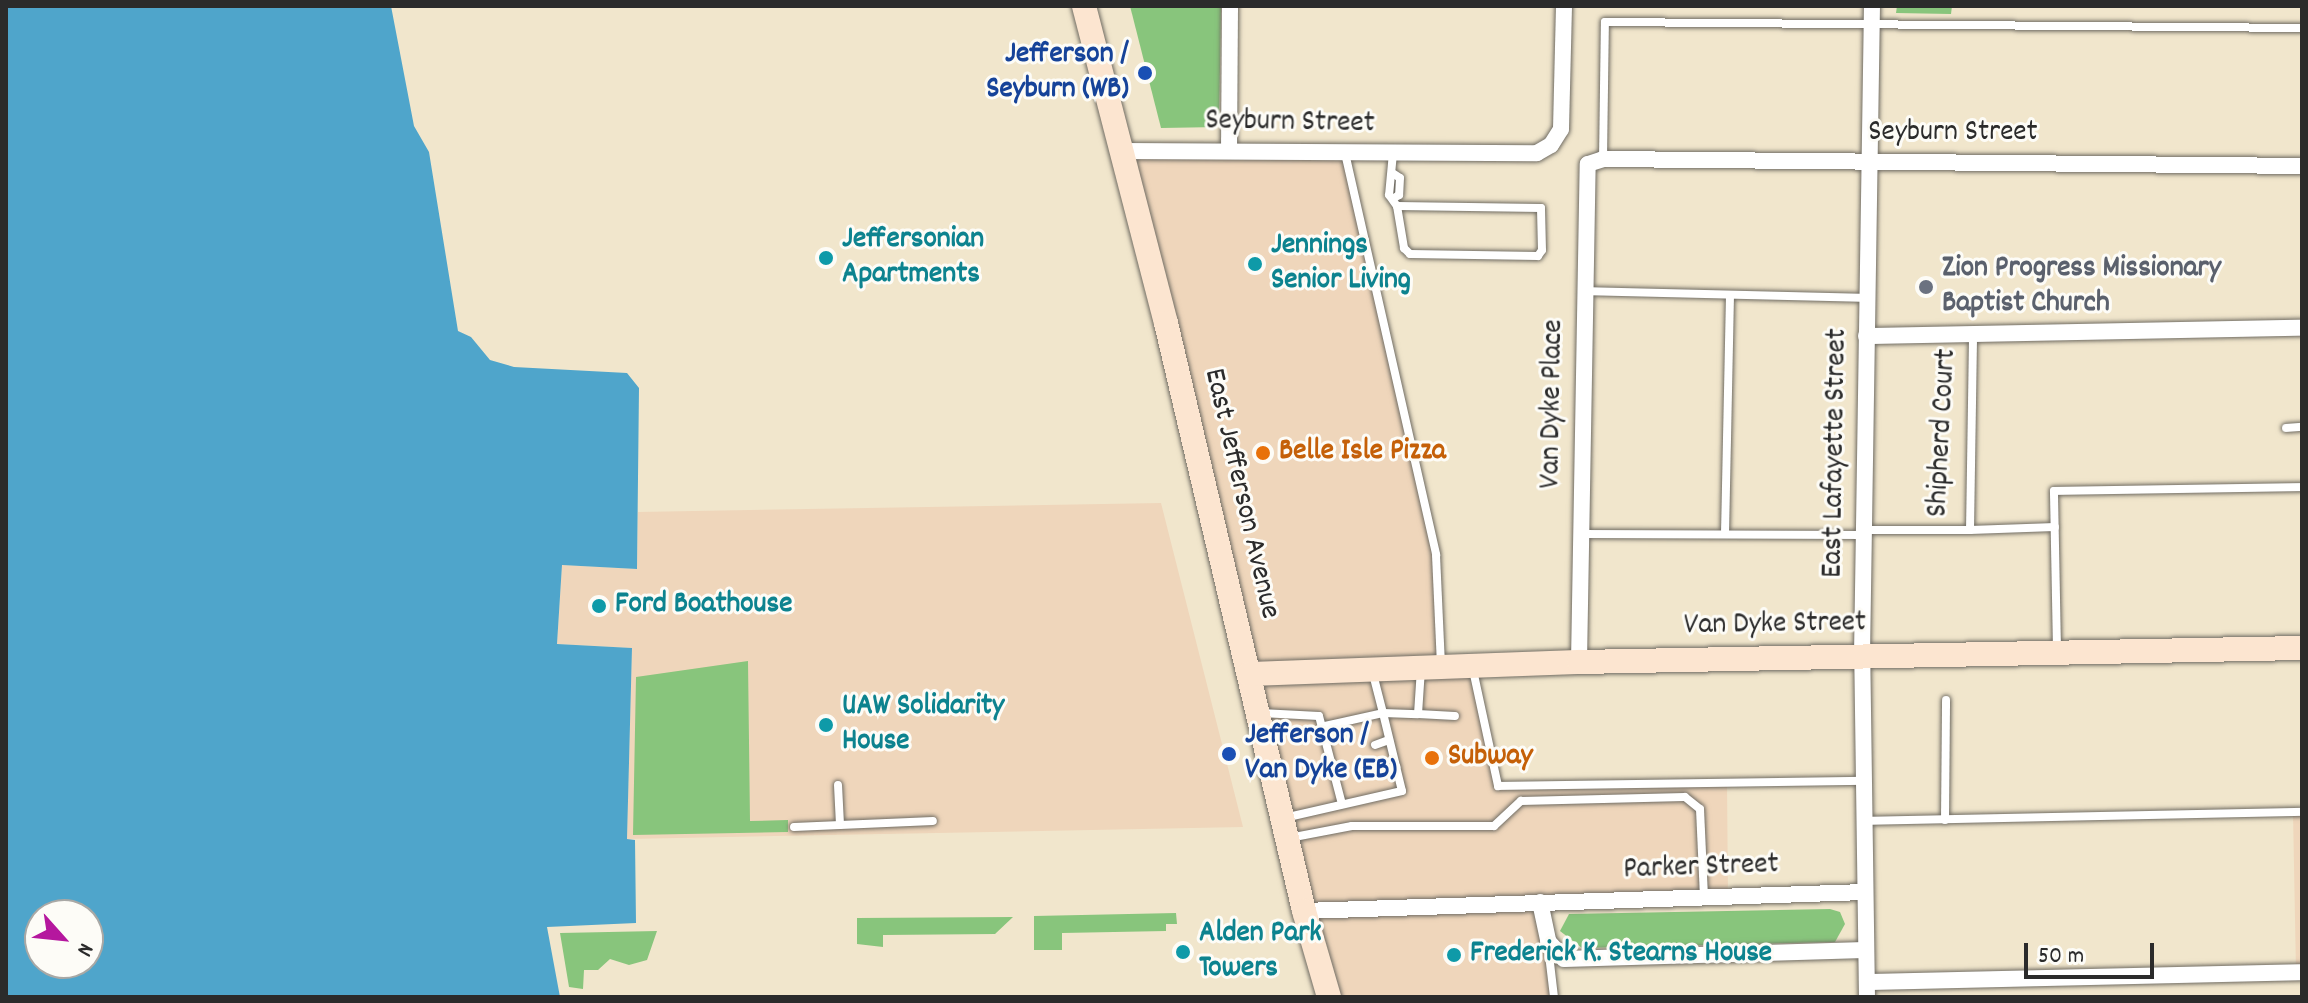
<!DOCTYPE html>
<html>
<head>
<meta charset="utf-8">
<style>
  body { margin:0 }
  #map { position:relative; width:2308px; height:1003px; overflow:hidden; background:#f1e6cc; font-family:Dekko,sans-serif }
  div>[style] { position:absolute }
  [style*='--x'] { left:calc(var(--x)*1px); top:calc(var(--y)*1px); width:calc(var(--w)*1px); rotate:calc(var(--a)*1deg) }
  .built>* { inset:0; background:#efd6bb }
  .green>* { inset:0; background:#88c57c }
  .water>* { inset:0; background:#4fa5cb }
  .roads { filter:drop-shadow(0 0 2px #706c63) drop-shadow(0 0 2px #706c63) }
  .lane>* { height:8px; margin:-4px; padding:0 4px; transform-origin:4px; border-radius:4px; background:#fff }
  .street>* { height:16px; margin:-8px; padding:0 8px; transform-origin:8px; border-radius:8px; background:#fff }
  .secondary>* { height:24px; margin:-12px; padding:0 12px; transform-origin:12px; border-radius:12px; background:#fce5d0 }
  .dots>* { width:22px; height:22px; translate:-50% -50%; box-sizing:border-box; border:4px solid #fdfcf7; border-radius:50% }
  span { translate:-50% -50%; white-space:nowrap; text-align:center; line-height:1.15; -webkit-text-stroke:6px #fdfcf7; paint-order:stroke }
  .transit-label { font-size:30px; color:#164399; font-weight:700 }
  .right { translate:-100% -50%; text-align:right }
  .left { translate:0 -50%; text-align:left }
  .street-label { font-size:30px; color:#2b2b2b }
  .culture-label { font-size:30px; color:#0d838f; font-weight:700 }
  .worship-label { font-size:30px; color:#5b616d; font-weight:700 }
  .food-label { font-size:30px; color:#c56008; font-weight:700 }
  .frame { position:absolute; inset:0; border:8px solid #2b2b2b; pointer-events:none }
  .north { position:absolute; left:24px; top:899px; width:80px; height:80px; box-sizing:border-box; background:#fdfcf7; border:2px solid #a9a8a5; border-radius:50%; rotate:117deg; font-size:22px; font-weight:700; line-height:32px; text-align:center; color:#2b2b2b }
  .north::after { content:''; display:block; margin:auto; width:28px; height:36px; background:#b5179e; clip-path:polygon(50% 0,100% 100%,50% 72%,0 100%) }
  .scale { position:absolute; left:2024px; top:943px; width:130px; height:36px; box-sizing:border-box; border:4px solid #2b2b2b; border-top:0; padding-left:10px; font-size:24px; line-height:28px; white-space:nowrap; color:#2b2b2b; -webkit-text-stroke:6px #fdfcf7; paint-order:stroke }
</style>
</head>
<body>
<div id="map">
  <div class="built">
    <div style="clip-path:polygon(1121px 151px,1345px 153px,1436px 555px,1441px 666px,1472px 666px,1498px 785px,1727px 783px,1728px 896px,1540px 902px,1554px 997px,1329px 997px)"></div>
    <div style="clip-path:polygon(1161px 503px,1243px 827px,627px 839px,632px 648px,557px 644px,562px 565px,637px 569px,638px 512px)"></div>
    <div style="clip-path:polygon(2293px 812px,2302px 812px,2302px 972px,2296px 972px)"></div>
  </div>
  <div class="green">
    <div style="clip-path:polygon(1130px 6px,1221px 6px,1219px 127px,1161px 128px)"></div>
    <div style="clip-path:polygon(1897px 6px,1952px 6px,1951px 14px,1896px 13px)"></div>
    <div style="clip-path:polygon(748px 661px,750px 821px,788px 820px,788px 832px,633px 835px,636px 677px)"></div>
    <div style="clip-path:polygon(1830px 909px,1840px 912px,1845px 924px,1835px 942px,1582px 948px,1560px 931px,1569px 914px)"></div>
    <div style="clip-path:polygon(1176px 913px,1177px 924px,1166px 924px,1166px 931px,1062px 933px,1062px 950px,1034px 950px,1034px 916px)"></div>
    <div style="clip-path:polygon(1013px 917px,995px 934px,883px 935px,883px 947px,857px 944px,857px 918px)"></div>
    <div style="clip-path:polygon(657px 931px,647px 960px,629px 965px,610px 959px,598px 970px,584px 970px,583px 989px,569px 987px,560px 933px)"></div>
  </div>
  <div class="water">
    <div style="clip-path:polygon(evenodd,6px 6px,391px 6px,414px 126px,429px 152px,458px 331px,471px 337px,490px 360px,514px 367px,627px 373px,639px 388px,637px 569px,562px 565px,557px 644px,632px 648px,627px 839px,635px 840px,636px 923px,547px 927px,560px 997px,6px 997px,6px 6px,40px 915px,88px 915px,88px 963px,40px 963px,40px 915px)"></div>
  </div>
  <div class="roads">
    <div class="lane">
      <div style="--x:1345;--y:153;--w:412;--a:77.2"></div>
      <div style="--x:1436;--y:555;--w:111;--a:87.4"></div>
      <div style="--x:1393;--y:153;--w:42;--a:95.4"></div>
      <div style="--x:1389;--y:195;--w:14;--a:54"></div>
      <div style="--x:1397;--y:206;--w:43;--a:80.5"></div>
      <div style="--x:1404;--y:248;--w:8;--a:45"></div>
      <div style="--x:1410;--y:254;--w:128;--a:0.9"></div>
      <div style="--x:1538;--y:256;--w:7;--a:-56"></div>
      <div style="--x:1542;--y:250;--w:42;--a:-91.4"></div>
      <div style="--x:1541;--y:208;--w:144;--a:-179.2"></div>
      <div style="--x:1603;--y:159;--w:137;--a:-89.2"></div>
      <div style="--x:1605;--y:22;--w:697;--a:0.49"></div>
      <div style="--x:1394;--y:174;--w:7;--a:34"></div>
      <div style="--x:1400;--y:178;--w:17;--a:93"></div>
      <div style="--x:1399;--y:195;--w:6;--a:149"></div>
      <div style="--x:1584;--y:291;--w:283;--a:1.4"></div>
      <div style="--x:2286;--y:428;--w:16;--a:-4"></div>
      <div style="--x:1864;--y:530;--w:106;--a:0"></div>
      <div style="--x:1970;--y:530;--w:195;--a:-89.1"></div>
      <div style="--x:1970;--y:530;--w:85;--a:-2"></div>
      <div style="--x:1581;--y:534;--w:283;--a:0.2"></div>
      <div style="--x:1725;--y:534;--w:239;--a:-88.8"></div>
      <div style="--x:2057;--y:650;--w:159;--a:-91.1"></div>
      <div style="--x:2054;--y:491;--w:248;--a:-0.9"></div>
      <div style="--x:1473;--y:670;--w:119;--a:77.8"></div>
      <div style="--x:1498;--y:786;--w:365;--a:-0.8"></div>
      <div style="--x:1261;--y:713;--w:58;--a:3"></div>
      <div style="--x:1319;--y:716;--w:91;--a:75.4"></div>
      <div style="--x:1418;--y:714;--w:37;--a:3"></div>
      <div style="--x:1325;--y:726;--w:59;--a:-12.6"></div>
      <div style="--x:1383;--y:713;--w:40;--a:-104.4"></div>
      <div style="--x:1375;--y:745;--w:15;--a:-20"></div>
      <div style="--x:1381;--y:771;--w:16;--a:-15"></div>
      <div style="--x:838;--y:785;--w:40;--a:87.1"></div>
      <div style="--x:1284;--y:818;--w:121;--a:-12.9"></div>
      <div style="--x:1402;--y:791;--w:80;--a:-103.7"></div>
      <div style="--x:1383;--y:713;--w:35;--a:2"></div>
      <div style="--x:1418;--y:714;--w:45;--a:-86.2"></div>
      <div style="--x:1945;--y:820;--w:120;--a:-89.5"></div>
      <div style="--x:1863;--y:821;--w:439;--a:-1.2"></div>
      <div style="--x:794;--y:827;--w:139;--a:-2.5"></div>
      <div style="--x:1289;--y:838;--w:64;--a:-10.8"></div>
      <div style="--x:1352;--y:826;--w:142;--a:0"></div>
      <div style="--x:1494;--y:826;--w:37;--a:-43"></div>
      <div style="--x:1521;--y:801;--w:164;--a:-1.4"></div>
      <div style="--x:1685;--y:797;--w:19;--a:39"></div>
      <div style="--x:1700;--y:809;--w:88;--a:87.4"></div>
      <div style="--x:1548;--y:946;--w:51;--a:83.3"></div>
    </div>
    <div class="street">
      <div style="--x:1121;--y:151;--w:416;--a:0.3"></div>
      <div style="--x:1537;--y:153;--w:16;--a:-30"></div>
      <div style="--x:1551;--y:145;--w:19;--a:-58"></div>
      <div style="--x:1561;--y:129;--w:123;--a:-88.6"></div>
      <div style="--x:1229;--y:151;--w:145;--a:-89.6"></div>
      <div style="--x:1866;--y:336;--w:436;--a:-1.1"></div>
      <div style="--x:1579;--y:662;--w:498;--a:-89"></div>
      <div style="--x:1588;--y:164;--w:16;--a:-18"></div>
      <div style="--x:1603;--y:159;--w:699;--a:0.57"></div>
      <div style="--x:1540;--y:902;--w:40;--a:78"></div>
      <div style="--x:1548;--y:941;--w:24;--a:48"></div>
      <div style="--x:1564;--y:959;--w:301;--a:-1.7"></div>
      <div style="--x:1304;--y:911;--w:561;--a:-1.94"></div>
      <div style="--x:1867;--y:982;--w:435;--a:-1.3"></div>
      <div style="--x:1867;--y:997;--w:341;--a:-90.8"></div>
      <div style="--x:1862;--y:656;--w:650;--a:-89.12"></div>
    </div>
    <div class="secondary">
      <div style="--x:1084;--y:6;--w:327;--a:75.5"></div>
      <div style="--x:1166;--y:323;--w:604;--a:76.79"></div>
      <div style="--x:1304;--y:911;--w:90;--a:73.8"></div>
      <div style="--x:1249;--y:674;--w:330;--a:-2.1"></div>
      <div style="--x:1579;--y:662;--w:723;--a:-1.11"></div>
    </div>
  </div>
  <div class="dots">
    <div style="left:1145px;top:73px;background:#1a4fb4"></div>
    <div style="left:826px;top:258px;background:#0f9aa8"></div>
    <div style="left:1255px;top:264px;background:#0f9aa8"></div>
    <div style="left:1926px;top:287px;background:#6b7280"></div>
    <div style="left:1263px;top:453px;background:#e8710a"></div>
    <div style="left:599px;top:606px;background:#0f9aa8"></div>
    <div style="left:826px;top:725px;background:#0f9aa8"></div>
    <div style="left:1229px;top:754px;background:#1a4fb4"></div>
    <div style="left:1432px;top:758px;background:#e8710a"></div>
    <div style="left:1183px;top:952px;background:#0f9aa8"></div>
    <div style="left:1454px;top:955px;background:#0f9aa8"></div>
  </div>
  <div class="transit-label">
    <span class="right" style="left:1129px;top:73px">Jefferson /<br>Seyburn (WB)</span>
    <span class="left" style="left:1245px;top:754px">Jefferson /<br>Van Dyke (EB)</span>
  </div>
  <div class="street-label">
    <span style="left:1290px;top:124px;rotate:1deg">Seyburn Street</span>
    <span style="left:1953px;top:134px">Seyburn Street</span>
    <span style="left:1554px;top:404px;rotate:-89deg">Van Dyke Place</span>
    <span style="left:1944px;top:433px;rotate:-87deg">Shipherd Court</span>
    <span style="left:1837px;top:453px;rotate:-89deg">East Lafayette Street</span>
    <span style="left:1240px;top:494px;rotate:77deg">East Jefferson Avenue</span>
    <span style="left:1775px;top:626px;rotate:-1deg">Van Dyke Street</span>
    <span style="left:1701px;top:869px;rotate:-2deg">Parker Street</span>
  </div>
  <div class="culture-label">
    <span class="left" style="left:842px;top:258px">Jeffersonian<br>Apartments</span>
    <span class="left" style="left:1271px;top:264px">Jennings<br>Senior Living</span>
    <span class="left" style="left:615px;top:606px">Ford Boathouse</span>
    <span class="left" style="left:842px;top:725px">UAW Solidarity<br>House</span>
    <span class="left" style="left:1199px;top:952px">Alden Park<br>Towers</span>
    <span class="left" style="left:1470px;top:955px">Frederick K. Stearns House</span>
  </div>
  <div class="worship-label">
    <span class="left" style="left:1942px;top:287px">Zion Progress Missionary<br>Baptist Church</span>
  </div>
  <div class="food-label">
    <span class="left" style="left:1279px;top:453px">Belle Isle Pizza</span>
    <span class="left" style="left:1448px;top:758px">Subway</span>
  </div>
  <div class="frame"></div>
  <div class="north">N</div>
  <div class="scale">50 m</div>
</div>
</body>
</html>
